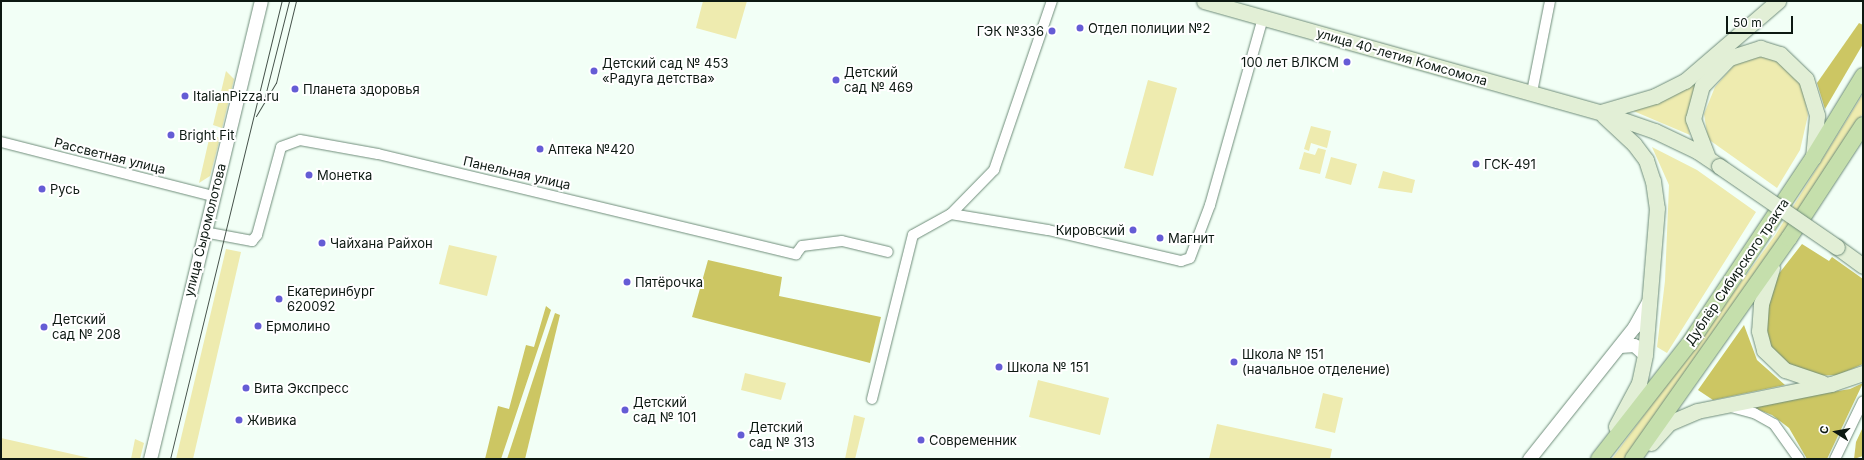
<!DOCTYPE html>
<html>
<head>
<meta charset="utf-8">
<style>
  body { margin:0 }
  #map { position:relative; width:1864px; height:460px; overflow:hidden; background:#f2fff6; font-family:Inter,sans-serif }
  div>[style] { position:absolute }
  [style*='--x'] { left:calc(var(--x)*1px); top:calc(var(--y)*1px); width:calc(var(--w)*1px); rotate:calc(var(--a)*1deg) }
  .green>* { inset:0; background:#eeebaf }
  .forest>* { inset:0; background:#ccc663 }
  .roads { filter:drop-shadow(0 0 1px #6f8d7a) drop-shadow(0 0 1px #6f8d7a) }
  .minor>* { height:10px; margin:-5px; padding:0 5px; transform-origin:5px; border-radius:5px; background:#fff }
  .tertiary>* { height:13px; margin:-6.5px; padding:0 6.5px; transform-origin:6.5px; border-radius:6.5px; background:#fff }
  .secondary>* { height:15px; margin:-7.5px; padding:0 7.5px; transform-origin:7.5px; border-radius:7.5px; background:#e2efd6 }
  .primary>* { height:16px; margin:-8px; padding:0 8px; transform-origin:8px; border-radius:8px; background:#c5dfac }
  .tram>* { height:1px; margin:-0.5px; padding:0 0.5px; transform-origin:0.5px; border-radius:0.5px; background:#45524a }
  .bridges { filter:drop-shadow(0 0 1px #6f8d7a) drop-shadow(0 0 1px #6f8d7a) }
  .secondary-bridge>* { height:15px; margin:-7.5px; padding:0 7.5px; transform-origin:7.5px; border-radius:7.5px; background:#e2efd6 }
  .dots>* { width:11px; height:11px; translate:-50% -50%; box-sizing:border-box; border:2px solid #fff; border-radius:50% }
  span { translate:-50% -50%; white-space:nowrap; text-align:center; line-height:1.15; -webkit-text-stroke:4px #fff; paint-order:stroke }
  .poi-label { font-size:13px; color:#0d1912 }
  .left { translate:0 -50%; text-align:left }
  .right { translate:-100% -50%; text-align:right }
  .street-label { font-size:13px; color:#0d1912 }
  .frame { position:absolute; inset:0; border:2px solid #0d1912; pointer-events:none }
  .north { position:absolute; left:1816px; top:412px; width:40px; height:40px; -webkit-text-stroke:3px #fff; paint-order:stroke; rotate:281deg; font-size:11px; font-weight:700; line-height:16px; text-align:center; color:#0d1912 }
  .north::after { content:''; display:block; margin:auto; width:14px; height:18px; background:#0d1912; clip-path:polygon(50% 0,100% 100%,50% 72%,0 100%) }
  .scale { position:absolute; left:1726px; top:16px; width:67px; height:18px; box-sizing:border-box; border:2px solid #0d1912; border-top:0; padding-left:5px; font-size:12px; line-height:14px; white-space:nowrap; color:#0d1912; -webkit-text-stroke:3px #fff; paint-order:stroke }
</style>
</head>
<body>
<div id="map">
  <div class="green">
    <div style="clip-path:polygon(703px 1px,747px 1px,736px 39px,696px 28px)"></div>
    <div style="clip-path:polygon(1765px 56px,1785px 66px,1802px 85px,1808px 115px,1800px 150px,1777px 188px,1708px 139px,1704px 114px,1715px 87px,1735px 64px,1750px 57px)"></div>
    <div style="clip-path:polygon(1710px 66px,1687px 123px,1690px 135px,1631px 110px,1679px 93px)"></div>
    <div style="clip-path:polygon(226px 71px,234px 79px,222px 128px,213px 125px)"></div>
    <div style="clip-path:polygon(1148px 80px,1177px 88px,1153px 176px,1124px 168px)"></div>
    <div style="clip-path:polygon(1863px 94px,1863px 113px,1831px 166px,1652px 422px,1624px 459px,1612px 459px,1776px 234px)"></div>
    <div style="clip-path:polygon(1311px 126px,1331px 131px,1327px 148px,1311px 143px,1309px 151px,1304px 149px)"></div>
    <div style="clip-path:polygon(210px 135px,220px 138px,210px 176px,199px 183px)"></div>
    <div style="clip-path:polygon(1652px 147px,1697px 170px,1756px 212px,1667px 353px,1657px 347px,1665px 281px,1669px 185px)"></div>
    <div style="clip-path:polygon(1318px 148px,1326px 150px,1320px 174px,1299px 169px,1304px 152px,1315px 155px)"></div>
    <div style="clip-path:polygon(1331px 157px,1357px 164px,1351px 185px,1325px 178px)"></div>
    <div style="clip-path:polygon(1383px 171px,1415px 180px,1412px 193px,1378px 188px)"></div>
    <div style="clip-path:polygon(449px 245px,497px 256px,487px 296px,439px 284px)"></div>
    <div style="clip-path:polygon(226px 249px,241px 252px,193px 459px,176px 459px)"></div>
    <div style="clip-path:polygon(745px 373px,786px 383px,781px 400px,741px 390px)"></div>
    <div style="clip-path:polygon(1038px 380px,1109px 398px,1100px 435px,1029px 417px)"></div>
    <div style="clip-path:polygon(1323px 393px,1343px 398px,1335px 433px,1315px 428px)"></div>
    <div style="clip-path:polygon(854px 415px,865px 418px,855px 459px,845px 459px)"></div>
    <div style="clip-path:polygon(1217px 424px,1332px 449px,1330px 459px,1209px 459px)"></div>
    <div style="clip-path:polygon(1px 438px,94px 459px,1px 459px)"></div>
    <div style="clip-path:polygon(135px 439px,144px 443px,140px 459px,131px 459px)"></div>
  </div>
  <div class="forest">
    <div style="clip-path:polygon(1859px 23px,1863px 25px,1863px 44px,1825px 109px,1817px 83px)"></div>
    <div style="clip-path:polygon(1802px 244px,1829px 261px,1832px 257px,1863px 279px,1863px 364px,1838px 375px,1812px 376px,1795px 370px,1774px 352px,1767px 339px,1764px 322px,1767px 289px)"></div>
    <div style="clip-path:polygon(708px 260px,782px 277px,779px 296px,881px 317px,870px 363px,692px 317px)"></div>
    <div style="clip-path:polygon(546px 306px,551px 310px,501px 459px,485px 459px,498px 406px,509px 409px,526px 345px,534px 347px)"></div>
    <div style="clip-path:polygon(555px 313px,560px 315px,525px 459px,507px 459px)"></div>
    <div style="clip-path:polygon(1744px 325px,1757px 360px,1785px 385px,1713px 400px,1698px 390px)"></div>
    <div style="clip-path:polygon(1863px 383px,1827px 459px,1807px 459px,1789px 428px,1772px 415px,1749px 406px,1850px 389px)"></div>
    <div style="clip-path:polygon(1863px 427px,1863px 456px,1854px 459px,1856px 442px)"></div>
  </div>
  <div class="roads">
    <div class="minor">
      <div style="--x:1532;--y:92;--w:93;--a:-78.8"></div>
      <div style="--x:1;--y:142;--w:219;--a:14.3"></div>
      <div style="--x:951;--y:214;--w:98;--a:9.4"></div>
      <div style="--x:1048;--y:230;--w:137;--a:13.1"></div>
      <div style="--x:1181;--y:261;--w:9;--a:-18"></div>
      <div style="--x:1190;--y:258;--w:57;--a:-69.3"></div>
      <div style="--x:1210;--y:205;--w:194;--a:-74.2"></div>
      <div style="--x:204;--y:232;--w:49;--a:10.6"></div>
      <div style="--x:252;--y:241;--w:8;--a:-50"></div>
      <div style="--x:257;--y:235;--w:91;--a:-74.7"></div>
      <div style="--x:281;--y:147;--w:20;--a:-20"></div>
      <div style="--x:300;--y:140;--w:79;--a:10.2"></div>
      <div style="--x:378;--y:154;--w:430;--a:13.5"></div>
      <div style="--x:796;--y:254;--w:10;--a:-53"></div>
      <div style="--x:802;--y:246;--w:40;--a:-7.1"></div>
      <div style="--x:842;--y:241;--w:47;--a:13.4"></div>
      <div style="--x:872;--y:399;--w:169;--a:-76"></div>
      <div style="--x:913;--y:235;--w:43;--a:-28.9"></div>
      <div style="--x:951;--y:214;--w:62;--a:-45.7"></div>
      <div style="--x:994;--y:170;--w:179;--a:-71.1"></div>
      <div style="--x:1731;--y:407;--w:24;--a:15"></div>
      <div style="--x:1754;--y:413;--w:23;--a:29"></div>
      <div style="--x:1774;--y:424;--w:43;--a:54.5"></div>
      <div style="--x:1835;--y:459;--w:64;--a:-64.2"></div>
    </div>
    <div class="tertiary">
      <div style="--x:1620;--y:346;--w:14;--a:-4"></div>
      <div style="--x:1634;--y:345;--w:15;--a:42"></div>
      <div style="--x:150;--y:459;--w:471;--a:-76.4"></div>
      <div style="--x:1529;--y:459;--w:169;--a:-51.5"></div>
      <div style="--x:1634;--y:327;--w:31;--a:-61"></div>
    </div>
    <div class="secondary">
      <div style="--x:1204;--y:1;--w:411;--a:15.7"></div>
      <div style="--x:1600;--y:112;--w:58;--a:19.1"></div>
      <div style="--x:1655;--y:131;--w:47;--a:25.5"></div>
      <div style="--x:1697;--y:151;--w:27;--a:34"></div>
      <div style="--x:1601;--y:112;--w:56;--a:-16.5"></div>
      <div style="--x:1655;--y:96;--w:34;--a:-27"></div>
      <div style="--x:1685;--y:81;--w:123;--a:-40.7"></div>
      <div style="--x:1604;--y:116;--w:41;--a:43"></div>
      <div style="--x:1634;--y:144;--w:20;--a:53"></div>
      <div style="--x:1646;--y:160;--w:22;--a:72"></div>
      <div style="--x:1653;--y:181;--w:27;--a:82"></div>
      <div style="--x:1657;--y:208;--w:147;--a:94.7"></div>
      <div style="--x:1645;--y:355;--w:29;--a:102"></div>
      <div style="--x:1639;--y:383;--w:49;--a:118.1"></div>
      <div style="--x:1708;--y:158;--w:42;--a:-111"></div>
      <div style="--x:1693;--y:119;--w:34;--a:-75"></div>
      <div style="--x:1702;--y:86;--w:39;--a:-46"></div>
      <div style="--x:1729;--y:58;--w:33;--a:-18"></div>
      <div style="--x:1760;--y:48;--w:21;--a:17"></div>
      <div style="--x:1780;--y:54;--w:36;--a:44"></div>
      <div style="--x:1806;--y:79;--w:38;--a:73"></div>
      <div style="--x:1817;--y:115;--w:43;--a:95.3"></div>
      <div style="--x:1837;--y:247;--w:32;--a:36"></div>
      <div style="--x:1772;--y:268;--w:38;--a:107"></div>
      <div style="--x:1761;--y:304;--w:27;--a:94"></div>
      <div style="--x:1759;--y:331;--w:20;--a:75"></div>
      <div style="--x:1764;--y:350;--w:29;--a:44"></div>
      <div style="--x:1785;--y:370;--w:39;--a:19"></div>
      <div style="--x:1651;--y:443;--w:27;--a:-48"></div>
      <div style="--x:1669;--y:423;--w:30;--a:-23"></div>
      <div style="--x:1697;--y:411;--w:137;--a:-11.4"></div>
      <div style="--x:1831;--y:384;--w:34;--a:-19"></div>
    </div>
    <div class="primary">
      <div style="--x:1599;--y:459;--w:146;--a:-52"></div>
      <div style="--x:1689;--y:344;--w:224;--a:-56.3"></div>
      <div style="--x:1813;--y:158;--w:96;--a:-58.6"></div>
      <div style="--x:1633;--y:459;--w:271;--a:-54.8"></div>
      <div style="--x:1789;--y:238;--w:135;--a:-56.8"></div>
    </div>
  </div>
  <div class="tram">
    <div style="--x:264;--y:100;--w:102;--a:-75.8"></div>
    <div style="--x:256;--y:116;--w:39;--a:-59"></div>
    <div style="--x:276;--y:83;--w:84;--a:-76.3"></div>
    <div style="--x:170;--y:459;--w:471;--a:-76.3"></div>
  </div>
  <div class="bridges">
    <div class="secondary-bridge">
      <div style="--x:1719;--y:166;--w:143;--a:34.5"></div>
    </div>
  </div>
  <div class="dots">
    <div style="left:1080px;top:28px;background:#655cd5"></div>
    <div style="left:1052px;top:31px;background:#655cd5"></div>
    <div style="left:1347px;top:62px;background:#655cd5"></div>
    <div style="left:594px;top:71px;background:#655cd5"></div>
    <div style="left:836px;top:80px;background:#655cd5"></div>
    <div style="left:295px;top:89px;background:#655cd5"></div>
    <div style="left:185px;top:96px;background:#655cd5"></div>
    <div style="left:171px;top:135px;background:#655cd5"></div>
    <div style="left:540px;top:149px;background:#655cd5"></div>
    <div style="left:1476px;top:164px;background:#655cd5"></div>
    <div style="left:309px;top:175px;background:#655cd5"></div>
    <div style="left:42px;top:189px;background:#655cd5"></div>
    <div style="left:1133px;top:230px;background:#655cd5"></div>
    <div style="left:1160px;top:238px;background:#655cd5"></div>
    <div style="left:322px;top:243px;background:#655cd5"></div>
    <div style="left:627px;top:282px;background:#655cd5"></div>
    <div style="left:279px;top:299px;background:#655cd5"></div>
    <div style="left:258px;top:326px;background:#655cd5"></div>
    <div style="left:44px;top:327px;background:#655cd5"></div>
    <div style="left:1234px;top:362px;background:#655cd5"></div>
    <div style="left:999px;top:367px;background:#655cd5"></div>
    <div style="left:246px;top:388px;background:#655cd5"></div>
    <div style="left:625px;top:410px;background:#655cd5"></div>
    <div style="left:239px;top:420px;background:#655cd5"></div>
    <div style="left:741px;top:435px;background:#655cd5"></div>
    <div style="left:921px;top:440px;background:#655cd5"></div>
  </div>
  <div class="poi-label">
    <span class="left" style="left:1088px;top:28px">Отдел полиции №2</span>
    <span class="right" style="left:1044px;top:31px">ГЭК №336</span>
    <span class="right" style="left:1339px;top:62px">100 лет ВЛКСМ</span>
    <span class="left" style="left:602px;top:71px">Детский сад № 453<br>«Радуга детства»</span>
    <span class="left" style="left:844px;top:80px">Детский<br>сад № 469</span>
    <span class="left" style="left:303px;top:89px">Планета здоровья</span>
    <span class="left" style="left:193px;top:96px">ItalianPizza.ru</span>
    <span class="left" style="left:179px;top:135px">Bright Fit</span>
    <span class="left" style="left:548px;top:149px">Аптека №420</span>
    <span class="left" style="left:1484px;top:164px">ГСК-491</span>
    <span class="left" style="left:317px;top:175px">Монетка</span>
    <span class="left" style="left:50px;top:189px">Русь</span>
    <span class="right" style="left:1125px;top:230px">Кировский</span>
    <span class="left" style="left:1168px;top:238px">Магнит</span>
    <span class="left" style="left:330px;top:243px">Чайхана Райхон</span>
    <span class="left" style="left:635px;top:282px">Пятёрочка</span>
    <span class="left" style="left:287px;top:299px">Екатеринбург<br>620092</span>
    <span class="left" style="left:52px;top:327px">Детский<br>сад № 208</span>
    <span class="left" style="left:266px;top:326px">Ермолино</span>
    <span class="left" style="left:1242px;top:362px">Школа № 151<br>(начальное отделение)</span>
    <span class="left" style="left:1007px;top:367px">Школа № 151</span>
    <span class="left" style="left:254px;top:388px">Вита Экспресс</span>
    <span class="left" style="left:633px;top:410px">Детский<br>сад № 101</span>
    <span class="left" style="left:247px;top:420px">Живика</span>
    <span class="left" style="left:749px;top:435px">Детский<br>сад № 313</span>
    <span class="left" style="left:929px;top:440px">Современник</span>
  </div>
  <div class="street-label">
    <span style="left:1402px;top:57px;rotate:16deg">улица 40-летия Комсомола</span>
    <span style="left:110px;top:156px;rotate:14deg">Рассветная улица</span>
    <span style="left:517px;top:173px;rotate:13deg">Панельная улица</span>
    <span style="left:205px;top:230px;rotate:-76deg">улица Сыромолотова</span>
    <span style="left:1737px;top:272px;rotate:-56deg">Дублёр Сибирского тракта</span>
  </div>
  <div class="frame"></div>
  <div class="north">С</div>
  <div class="scale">50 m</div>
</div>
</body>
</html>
